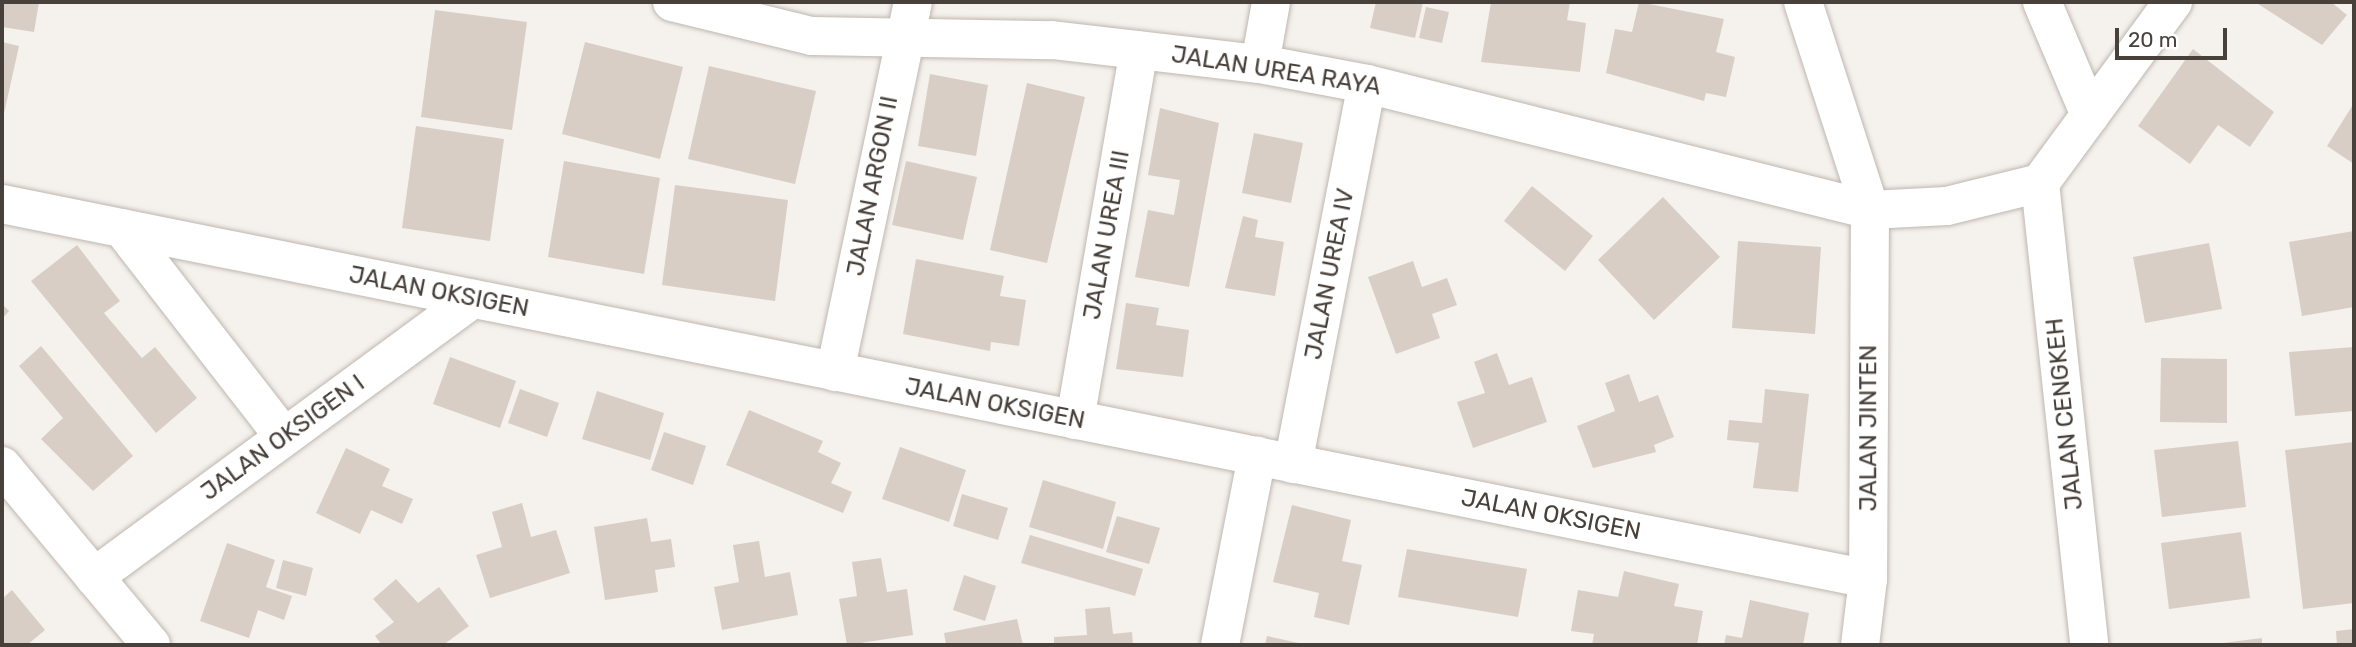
<!DOCTYPE html>
<html>
<head>
<meta charset="utf-8">
<style>
  body { margin:0 }
  #map { position:relative; width:2356px; height:647px; overflow:hidden; background:#f5f1ed; font-family:Rubik,sans-serif }
  div>[style] { position:absolute }
  [style*='--x'] { left:calc(var(--x)*1px); top:calc(var(--y)*1px); width:calc(var(--w)*1px); rotate:calc(var(--a)*1deg) }
  .building>* { inset:0; background:#d8cec6 }
  .roads { filter:drop-shadow(0 0 2px #bfb7b0) drop-shadow(0 0 2px #bfb7b0) }
  .street>* { height:38px; margin:-19px; padding:0 19px; transform-origin:19px; border-radius:19px; background:#fff }
  span { translate:-50% -50%; white-space:nowrap; text-align:center; line-height:1.15; -webkit-text-stroke:5px #fff; paint-order:stroke }
  .street-label { font-size:24px; color:#48413b }
  .frame { position:absolute; inset:0; border:4px solid #48413b; pointer-events:none }
  .scale { position:absolute; left:2115px; top:28px; width:112px; height:32px; box-sizing:border-box; border:4px solid #48413b; border-top:0; padding-left:9px; font-size:21px; line-height:24px; white-space:nowrap; color:#48413b; -webkit-text-stroke:5px #fff; paint-order:stroke }
</style>
</head>
<body>
<div id="map">
  <div class="building">
    <div style="clip-path:polygon(2px 2px,39px 2px,34px 32px,2px 27px)"></div>
    <div style="clip-path:polygon(1376px 2px,1423px 2px,1415px 38px,1370px 28px)"></div>
    <div style="clip-path:polygon(1491px 2px,1570px 2px,1567px 20px,1586px 23px,1580px 72px,1481px 62px)"></div>
    <div style="clip-path:polygon(1639px 2px,1724px 19px,1716px 52px,1735px 57px,1726px 97px,1706px 93px,1704px 101px,1606px 73px,1615px 29px,1632px 32px)"></div>
    <div style="clip-path:polygon(2255px 2px,2331px 2px,2347px 15px,2322px 45px)"></div>
    <div style="clip-path:polygon(1426px 7px,1449px 12px,1442px 43px,1419px 38px)"></div>
    <div style="clip-path:polygon(435px 10px,527px 22px,512px 130px,421px 117px)"></div>
    <div style="clip-path:polygon(2px 42px,19px 46px,3px 118px,2px 118px)"></div>
    <div style="clip-path:polygon(585px 42px,683px 67px,660px 159px,562px 134px)"></div>
    <div style="clip-path:polygon(2193px 49px,2274px 112px,2250px 147px,2218px 125px,2190px 164px,2138px 126px)"></div>
    <div style="clip-path:polygon(709px 66px,816px 91px,795px 184px,688px 159px)"></div>
    <div style="clip-path:polygon(930px 74px,988px 85px,976px 156px,918px 146px)"></div>
    <div style="clip-path:polygon(1027px 83px,1085px 97px,1047px 263px,990px 250px)"></div>
    <div style="clip-path:polygon(2354px 103px,2354px 164px,2327px 146px)"></div>
    <div style="clip-path:polygon(1160px 108px,1219px 123px,1189px 287px,1135px 277px,1148px 210px,1174px 215px,1180px 180px,1148px 175px)"></div>
    <div style="clip-path:polygon(416px 126px,504px 139px,490px 241px,402px 228px)"></div>
    <div style="clip-path:polygon(1254px 133px,1303px 143px,1291px 203px,1242px 193px)"></div>
    <div style="clip-path:polygon(564px 161px,660px 178px,644px 274px,548px 257px)"></div>
    <div style="clip-path:polygon(906px 161px,977px 177px,963px 240px,892px 225px)"></div>
    <div style="clip-path:polygon(675px 185px,788px 200px,775px 301px,662px 285px)"></div>
    <div style="clip-path:polygon(1532px 186px,1593px 236px,1565px 271px,1504px 221px)"></div>
    <div style="clip-path:polygon(1663px 197px,1720px 257px,1654px 320px,1598px 260px)"></div>
    <div style="clip-path:polygon(1243px 216px,1258px 220px,1255px 237px,1284px 242px,1275px 296px,1225px 288px)"></div>
    <div style="clip-path:polygon(2354px 231px,2354px 307px,2302px 316px,2289px 242px)"></div>
    <div style="clip-path:polygon(1738px 241px,1821px 247px,1815px 334px,1732px 328px)"></div>
    <div style="clip-path:polygon(2209px 243px,2222px 309px,2145px 323px,2133px 257px)"></div>
    <div style="clip-path:polygon(77px 245px,120px 301px,104px 313px,142px 358px,155px 347px,197px 398px,156px 433px,31px 281px)"></div>
    <div style="clip-path:polygon(916px 259px,1004px 276px,1000px 296px,1026px 300px,1019px 346px,991px 342px,990px 351px,903px 334px)"></div>
    <div style="clip-path:polygon(1413px 261px,1422px 287px,1447px 278px,1457px 305px,1432px 314px,1440px 338px,1396px 354px,1368px 277px)"></div>
    <div style="clip-path:polygon(1126px 303px,1159px 308px,1156px 325px,1189px 330px,1183px 377px,1116px 369px)"></div>
    <div style="clip-path:polygon(2px 304px,9px 311px,2px 319px)"></div>
    <div style="clip-path:polygon(41px 346px,133px 456px,93px 491px,41px 439px,63px 418px,19px 366px)"></div>
    <div style="clip-path:polygon(2354px 347px,2354px 411px,2295px 416px,2289px 352px)"></div>
    <div style="clip-path:polygon(1497px 353px,1509px 385px,1532px 377px,1547px 422px,1473px 448px,1457px 402px,1485px 393px,1474px 362px)"></div>
    <div style="clip-path:polygon(450px 357px,516px 381px,500px 428px,433px 404px)"></div>
    <div style="clip-path:polygon(2161px 358px,2227px 359px,2227px 423px,2160px 422px)"></div>
    <div style="clip-path:polygon(1629px 374px,1639px 402px,1658px 395px,1674px 437px,1654px 445px,1656px 452px,1593px 468px,1577px 426px,1615px 411px,1605px 383px)"></div>
    <div style="clip-path:polygon(520px 389px,559px 403px,547px 437px,508px 423px)"></div>
    <div style="clip-path:polygon(1765px 389px,1809px 394px,1798px 492px,1753px 488px,1759px 443px,1727px 440px,1729px 420px,1762px 423px)"></div>
    <div style="clip-path:polygon(597px 391px,664px 413px,650px 460px,582px 439px)"></div>
    <div style="clip-path:polygon(749px 410px,823px 441px,818px 452px,841px 463px,831px 483px,852px 492px,843px 513px,726px 465px)"></div>
    <div style="clip-path:polygon(664px 432px,706px 446px,693px 485px,651px 470px)"></div>
    <div style="clip-path:polygon(2238px 441px,2246px 507px,2162px 517px,2154px 450px)"></div>
    <div style="clip-path:polygon(2354px 442px,2354px 603px,2303px 609px,2285px 450px)"></div>
    <div style="clip-path:polygon(900px 447px,966px 470px,949px 522px,882px 499px)"></div>
    <div style="clip-path:polygon(346px 448px,390px 469px,382px 486px,413px 499px,402px 524px,371px 510px,360px 534px,316px 513px)"></div>
    <div style="clip-path:polygon(1043px 480px,1116px 502px,1103px 549px,1029px 527px)"></div>
    <div style="clip-path:polygon(962px 494px,1008px 508px,998px 540px,953px 526px)"></div>
    <div style="clip-path:polygon(522px 503px,531px 537px,556px 530px,570px 573px,490px 598px,476px 555px,502px 547px,492px 512px)"></div>
    <div style="clip-path:polygon(1292px 505px,1351px 520px,1342px 561px,1362px 565px,1349px 625px,1314px 617px,1319px 593px,1273px 582px)"></div>
    <div style="clip-path:polygon(1117px 516px,1160px 528px,1149px 564px,1106px 552px)"></div>
    <div style="clip-path:polygon(647px 518px,651px 542px,671px 539px,675px 567px,655px 570px,658px 592px,605px 600px,594px 527px)"></div>
    <div style="clip-path:polygon(2241px 532px,2250px 598px,2169px 609px,2161px 543px)"></div>
    <div style="clip-path:polygon(1030px 535px,1143px 569px,1135px 596px,1021px 563px)"></div>
    <div style="clip-path:polygon(759px 541px,765px 577px,790px 572px,798px 615px,722px 630px,714px 587px,739px 582px,733px 545px)"></div>
    <div style="clip-path:polygon(227px 543px,275px 560px,266px 587px,292px 596px,284px 620px,258px 610px,249px 638px,200px 621px)"></div>
    <div style="clip-path:polygon(1407px 549px,1527px 569px,1518px 617px,1398px 597px)"></div>
    <div style="clip-path:polygon(881px 558px,887px 592px,907px 589px,913px 635px,847px 645px,839px 599px,857px 596px,852px 562px)"></div>
    <div style="clip-path:polygon(283px 560px,313px 568px,306px 596px,276px 588px)"></div>
    <div style="clip-path:polygon(1624px 571px,1679px 584px,1674px 606px,1703px 611px,1697px 645px,1592px 645px,1594px 634px,1571px 631px,1578px 590px,1618px 597px)"></div>
    <div style="clip-path:polygon(964px 575px,996px 586px,985px 621px,953px 610px)"></div>
    <div style="clip-path:polygon(396px 579px,418px 603px,439px 587px,469px 626px,443px 645px,382px 645px,375px 636px,394px 622px,373px 599px)"></div>
    <div style="clip-path:polygon(12px 590px,45px 630px,27px 645px,2px 645px,2px 599px)"></div>
    <div style="clip-path:polygon(1750px 600px,1809px 613px,1803px 645px,1724px 645px,1726px 635px,1742px 638px)"></div>
    <div style="clip-path:polygon(1110px 607px,1113px 634px,1132px 632px,1133px 645px,1054px 645px,1054px 637px,1087px 635px,1085px 609px)"></div>
    <div style="clip-path:polygon(1017px 619px,1023px 645px,946px 645px,944px 633px)"></div>
    <div style="clip-path:polygon(2354px 629px,2354px 645px,2337px 645px,2336px 631px)"></div>
    <div style="clip-path:polygon(1267px 636px,1303px 644px,1302px 645px,1265px 645px)"></div>
    <div style="clip-path:polygon(2262px 638px,2262px 645px,2215px 645px,2215px 644px)"></div>
  </div>
  <div class="roads">
    <div class="street">
      <div style="--x:672;--y:2;--w:144;--a:13.7"></div>
      <div style="--x:812;--y:36;--w:240;--a:1"></div>
      <div style="--x:1052;--y:40;--w:209;--a:6.6"></div>
      <div style="--x:1260;--y:64;--w:109;--a:10.6"></div>
      <div style="--x:1367;--y:84;--w:519;--a:14.06"></div>
      <div style="--x:1870;--y:210;--w:77;--a:-3"></div>
      <div style="--x:1947;--y:206;--w:96;--a:-13.9"></div>
      <div style="--x:2040;--y:183;--w:225;--a:-53.7"></div>
      <div style="--x:1803;--y:2;--w:219;--a:72.1"></div>
      <div style="--x:1870;--y:210;--w:369;--a:90.3"></div>
      <div style="--x:1868;--y:579;--w:66;--a:96.9"></div>
      <div style="--x:2042;--y:2;--w:123;--a:67"></div>
      <div style="--x:1260;--y:64;--w:63;--a:-79.9"></div>
      <div style="--x:2040;--y:183;--w:465;--a:83.9"></div>
      <div style="--x:2;--y:204;--w:1903;--a:11.36"></div>
      <div style="--x:122;--y:228;--w:264;--a:52.2"></div>
      <div style="--x:835;--y:372;--w:378;--a:-78.1"></div>
      <div style="--x:1075;--y:420;--w:375;--a:-80.2"></div>
      <div style="--x:1293;--y:464;--w:387;--a:-79"></div>
      <div style="--x:2;--y:466;--w:233;--a:50.2"></div>
      <div style="--x:94;--y:577;--w:470;--a:-36.3"></div>
      <div style="--x:1220;--y:645;--w:193;--a:-78.9"></div>
    </div>
  </div>
  <div class="street-label">
    <span style="left:1276px;top:71px;rotate:9deg">JALAN UREA RAYA</span>
    <span style="left:873px;top:186px;rotate:-79deg">JALAN ARGON II</span>
    <span style="left:1107px;top:235px;rotate:-80deg">JALAN UREA III</span>
    <span style="left:1330px;top:274px;rotate:-79deg">JALAN UREA IV</span>
    <span style="left:439px;top:292px;rotate:11deg">JALAN OKSIGEN</span>
    <span style="left:995px;top:404px;rotate:11deg">JALAN OKSIGEN</span>
    <span style="left:2065px;top:414px;rotate:-96deg">JALAN CENGKEH</span>
    <span style="left:1869px;top:428px;rotate:-90deg">JALAN JINTEN</span>
    <span style="left:283px;top:438px;rotate:-36deg">JALAN OKSIGEN I</span>
    <span style="left:1551px;top:515px;rotate:11deg">JALAN OKSIGEN</span>
  </div>
  <div class="frame"></div>
  <div class="scale">20 m</div>
</div>
</body>
</html>
